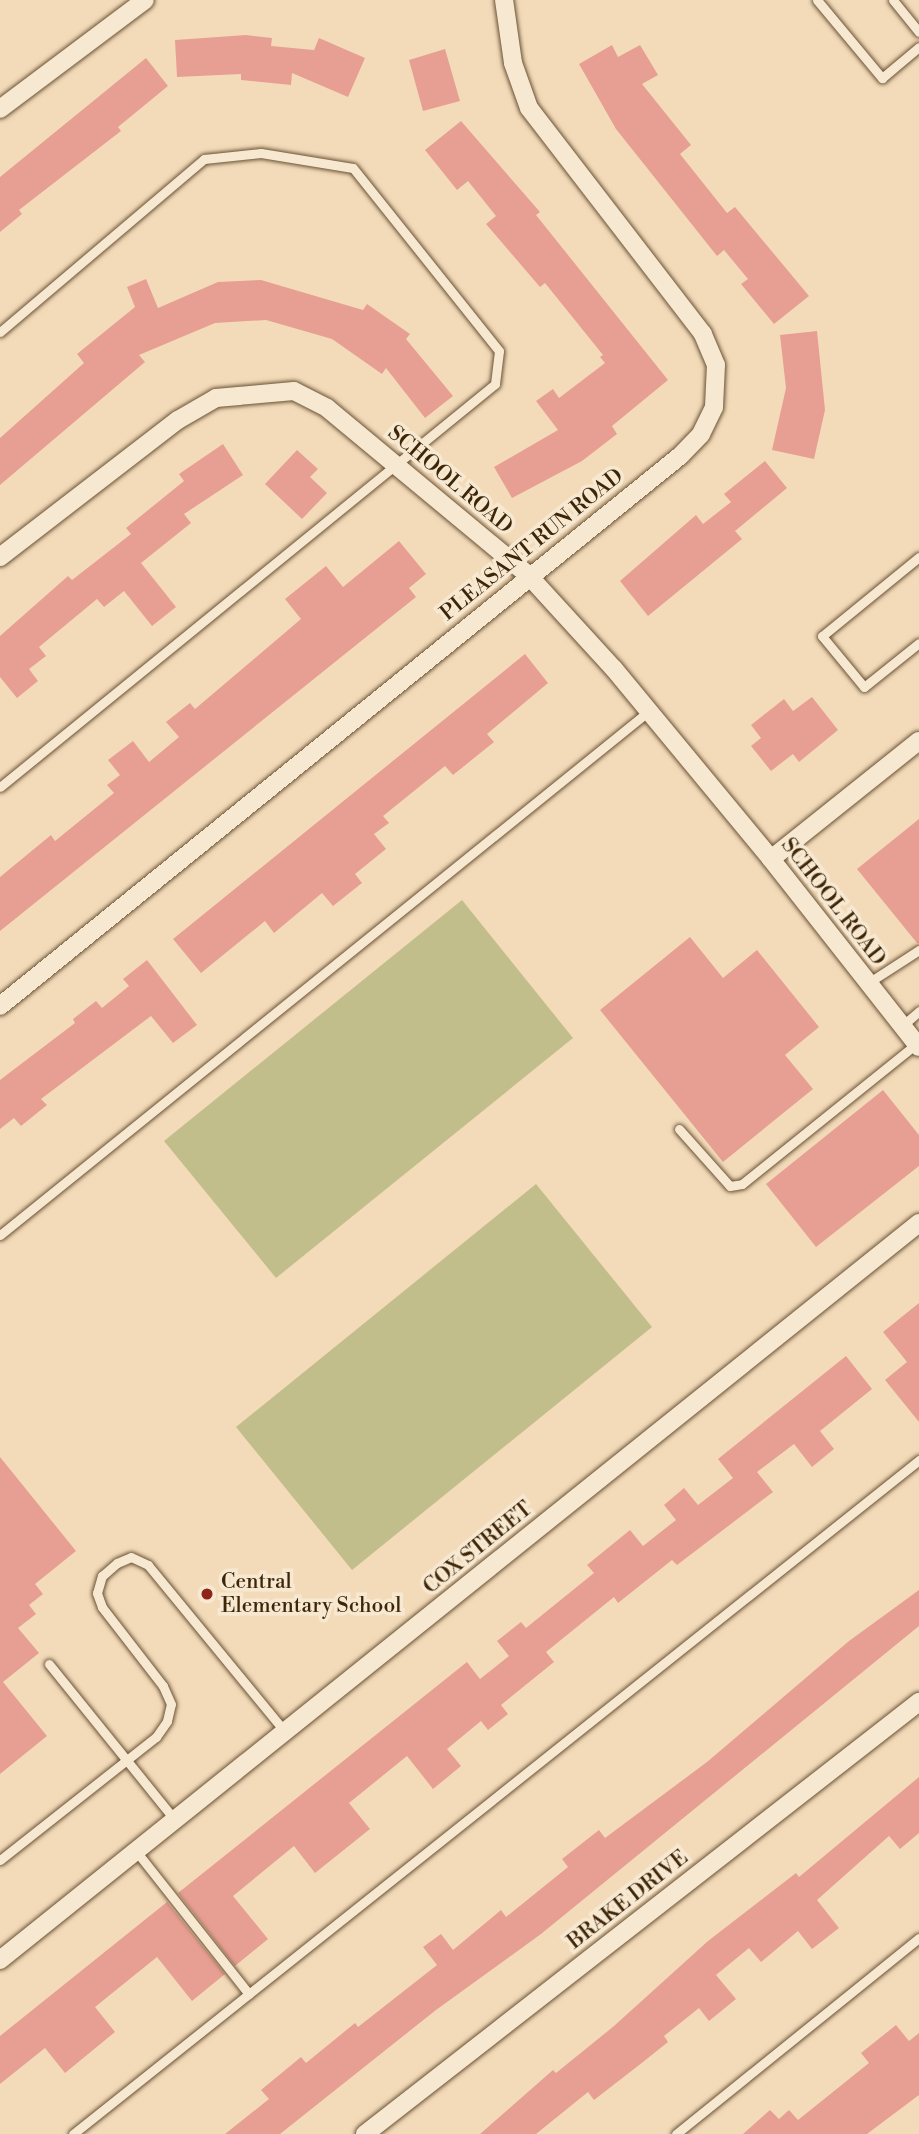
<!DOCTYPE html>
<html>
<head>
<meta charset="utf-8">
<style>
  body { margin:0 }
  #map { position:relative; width:919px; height:2134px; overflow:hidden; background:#f3dbba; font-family:"Libre Bodoni",serif }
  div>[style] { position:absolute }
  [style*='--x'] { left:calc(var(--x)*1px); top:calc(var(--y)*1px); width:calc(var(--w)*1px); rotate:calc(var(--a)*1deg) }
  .green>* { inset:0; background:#c2be8b }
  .building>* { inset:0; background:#e89f93 }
  .roads { filter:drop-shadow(0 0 2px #6a5234) drop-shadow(0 0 2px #6a5234) }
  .service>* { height:9px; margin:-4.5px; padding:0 4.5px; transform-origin:4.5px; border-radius:4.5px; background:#f7e8d2 }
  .minor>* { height:18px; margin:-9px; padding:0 9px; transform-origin:9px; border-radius:9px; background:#f7e8d2 }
  .dots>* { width:19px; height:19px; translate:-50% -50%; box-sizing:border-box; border:4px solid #f7e8d2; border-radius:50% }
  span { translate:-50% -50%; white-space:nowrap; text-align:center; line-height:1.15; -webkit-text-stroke:7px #f7e8d2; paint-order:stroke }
  .street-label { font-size:21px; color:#3d2507 }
  .poi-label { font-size:21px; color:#3d2507 }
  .left { translate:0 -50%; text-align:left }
</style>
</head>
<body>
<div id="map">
  <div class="green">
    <div style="clip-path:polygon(462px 900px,573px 1038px,276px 1278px,164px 1141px)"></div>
    <div style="clip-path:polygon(536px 1184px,652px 1327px,352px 1570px,236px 1427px)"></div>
  </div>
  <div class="building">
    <div style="clip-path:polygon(246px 35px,272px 38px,271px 46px,314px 50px,319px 38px,365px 58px,348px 97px,292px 73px,291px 85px,241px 80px,241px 74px,177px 77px,175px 40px)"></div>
    <div style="clip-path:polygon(612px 45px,618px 57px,640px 45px,658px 75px,642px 84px,691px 145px,680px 154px,727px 213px,735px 207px,809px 296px,774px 324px,741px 284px,748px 279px,724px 250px,717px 256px,616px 129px,579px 64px)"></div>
    <div style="clip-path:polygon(445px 49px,460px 101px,423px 111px,409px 60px)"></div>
    <div style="clip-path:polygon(146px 58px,168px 86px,118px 127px,121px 131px,19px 210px,22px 214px,0 232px,0 177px)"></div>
    <div style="clip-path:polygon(461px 121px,540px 212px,536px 215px,668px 380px,612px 426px,617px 434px,582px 461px,512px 498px,494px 467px,558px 430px,536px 401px,553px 389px,559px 398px,605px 363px,600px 357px,603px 355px,545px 283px,540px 287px,486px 224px,496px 216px,468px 181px,457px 190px,425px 150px)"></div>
    <div style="clip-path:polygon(146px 279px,158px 308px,218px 282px,261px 280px,363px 310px,367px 304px,410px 334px,406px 339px,453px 396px,425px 418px,386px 368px,382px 374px,332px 339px,266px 320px,215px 323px,139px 355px,145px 362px,0 485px,0 438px,84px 363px,77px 354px,135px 307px,127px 287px)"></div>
    <div style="clip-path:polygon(817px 331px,825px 410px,814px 459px,772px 450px,786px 388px,780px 335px)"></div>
    <div style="clip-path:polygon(223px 444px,243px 475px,184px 514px,191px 523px,141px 563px,176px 607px,152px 626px,124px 591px,104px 607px,97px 599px,39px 647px,46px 656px,29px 669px,38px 681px,17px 698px,0 677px,0 636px,68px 576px,72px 580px,131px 534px,126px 528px,184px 481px,179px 474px)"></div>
    <div style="clip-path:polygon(297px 450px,318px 469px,310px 477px,327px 493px,302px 519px,265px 484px)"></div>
    <div style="clip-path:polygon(765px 461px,787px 488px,735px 531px,742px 539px,648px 616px,620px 581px,696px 515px,703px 524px,731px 502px,724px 494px)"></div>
    <div style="clip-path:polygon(399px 541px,426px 574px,409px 588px,416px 597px,0 931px,0 877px,51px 835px,55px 841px,114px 793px,107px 785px,120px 775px,108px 760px,133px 741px,149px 762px,179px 737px,166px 722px,190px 703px,195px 709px,301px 619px,285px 599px,326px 566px,343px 587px)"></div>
    <div style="clip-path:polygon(525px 654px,548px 683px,487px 734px,494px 742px,453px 775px,445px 766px,383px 816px,389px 823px,374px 834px,386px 849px,355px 874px,362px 883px,333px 906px,322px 893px,274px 933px,265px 921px,201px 973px,173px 939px)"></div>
    <div style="clip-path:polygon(812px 697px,838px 730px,799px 762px,793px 754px,771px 771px,751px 746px,761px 738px,751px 725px,784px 699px,793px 711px)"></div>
    <div style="clip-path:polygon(919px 819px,919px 943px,917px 943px,857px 869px)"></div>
    <div style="clip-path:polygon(690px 937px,723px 978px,757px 950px,819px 1027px,785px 1055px,813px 1089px,723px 1162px,600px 1010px)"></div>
    <div style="clip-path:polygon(147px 960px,197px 1025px,173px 1043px,151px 1016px,41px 1099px,47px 1105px,21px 1126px,14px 1118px,0 1129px,0 1080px,75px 1023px,73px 1019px,96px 1001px,102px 1008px,129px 986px,123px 979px)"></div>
    <div style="clip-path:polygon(883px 1090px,919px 1135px,919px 1166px,816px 1247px,766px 1184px)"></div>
    <div style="clip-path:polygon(919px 1303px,919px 1422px,885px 1380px,907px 1362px,883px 1332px)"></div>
    <div style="clip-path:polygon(846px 1356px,872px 1389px,820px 1431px,834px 1449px,812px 1467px,794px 1444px,757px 1472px,773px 1492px,677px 1565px,672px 1560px,618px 1603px,614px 1597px,546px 1652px,554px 1662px,501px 1705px,508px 1714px,488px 1730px,481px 1721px,447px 1749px,461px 1766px,433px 1789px,407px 1756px,349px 1803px,370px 1829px,315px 1873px,294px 1846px,233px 1896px,268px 1939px,235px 1966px,178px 1893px,467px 1662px,480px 1679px,509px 1656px,497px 1641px,521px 1622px,526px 1628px,594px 1573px,587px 1565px,630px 1530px,643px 1546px,676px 1520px,664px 1505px,684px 1488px,698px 1505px,733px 1478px,718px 1459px)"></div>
    <div style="clip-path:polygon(0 1457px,76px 1551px,35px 1584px,43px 1594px,29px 1605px,36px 1614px,18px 1628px,39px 1653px,3px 1682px,47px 1736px,0 1774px)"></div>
    <div style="clip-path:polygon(919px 1590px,919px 1626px,541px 1934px,436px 2010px,280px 2134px,225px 2134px,269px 2099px,261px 2090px,301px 2057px,306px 2063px,355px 2023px,358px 2027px,437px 1965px,423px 1947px,441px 1934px,453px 1950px,501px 1910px,506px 1917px,568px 1867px,562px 1859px,599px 1830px,605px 1838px,707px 1762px,849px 1641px)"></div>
    <div style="clip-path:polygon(919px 1777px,919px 1833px,900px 1849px,889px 1836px,817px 1900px,839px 1928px,812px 1949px,798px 1931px,761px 1962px,749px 1948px,716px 1975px,736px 1999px,709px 2021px,699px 2008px,664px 2036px,668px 2042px,643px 2062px,594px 2100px,588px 2092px,536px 2134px,480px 2134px,553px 2070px,556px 2073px,614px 2026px,708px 1941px,796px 1873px,799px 1877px)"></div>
    <div style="clip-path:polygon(167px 1902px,225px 1974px,192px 2001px,157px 1957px,95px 2007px,115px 2032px,65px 2073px,45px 2048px,0 2084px,0 2036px)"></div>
    <div style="clip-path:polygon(896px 2025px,909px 2041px,919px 2033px,919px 2095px,867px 2134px,743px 2134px,770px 2110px,779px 2119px,789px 2110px,798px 2120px,869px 2063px,861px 2053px)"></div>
  </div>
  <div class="roads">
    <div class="service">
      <div style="--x:817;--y:0;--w:102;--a:50.2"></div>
      <div style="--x:882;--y:78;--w:48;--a:-40"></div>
      <div style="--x:893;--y:0;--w:41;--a:50.9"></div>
      <div style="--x:0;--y:332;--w:267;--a:-40.3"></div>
      <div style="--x:204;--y:159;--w:57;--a:-6"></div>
      <div style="--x:261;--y:153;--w:93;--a:9.3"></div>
      <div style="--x:353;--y:168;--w:234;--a:51.4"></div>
      <div style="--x:499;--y:351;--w:33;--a:97"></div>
      <div style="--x:495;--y:384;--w:638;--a:140.85"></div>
      <div style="--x:919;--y:557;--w:125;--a:140.8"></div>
      <div style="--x:822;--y:636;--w:66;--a:50.5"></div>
      <div style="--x:864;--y:687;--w:70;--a:-38.7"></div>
      <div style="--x:868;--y:983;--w:61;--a:-32.9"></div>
      <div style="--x:902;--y:1026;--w:23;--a:-41"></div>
      <div style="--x:679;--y:1129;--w:76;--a:48.2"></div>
      <div style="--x:730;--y:1186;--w:12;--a:-9"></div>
      <div style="--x:742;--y:1184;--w:223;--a:-38.8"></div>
      <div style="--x:0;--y:1235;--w:834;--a:-38.92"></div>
      <div style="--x:49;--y:1664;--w:201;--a:51.1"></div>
      <div style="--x:136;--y:1851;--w:182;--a:51.7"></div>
      <div style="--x:0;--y:1860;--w:199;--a:-38.3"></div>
      <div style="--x:156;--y:1737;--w:19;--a:-55"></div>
      <div style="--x:167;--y:1721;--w:17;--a:-77"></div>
      <div style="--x:171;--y:1704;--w:20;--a:-114"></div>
      <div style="--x:163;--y:1686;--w:100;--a:-127.7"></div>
      <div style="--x:102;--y:1607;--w:15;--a:-110"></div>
      <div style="--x:97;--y:1593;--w:18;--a:-74"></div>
      <div style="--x:102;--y:1576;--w:20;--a:-41"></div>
      <div style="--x:117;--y:1563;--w:15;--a:-23"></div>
      <div style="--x:131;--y:1557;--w:19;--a:25"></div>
      <div style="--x:148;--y:1565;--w:216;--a:50.6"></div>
      <div style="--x:73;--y:2134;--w:1082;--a:-38.54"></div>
      <div style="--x:676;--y:2134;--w:312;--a:-38.9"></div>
    </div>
    <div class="minor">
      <div style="--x:0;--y:109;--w:181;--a:-36.9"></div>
      <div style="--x:0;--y:557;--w:225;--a:-37.6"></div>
      <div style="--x:178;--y:420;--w:44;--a:-30.1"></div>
      <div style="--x:216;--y:398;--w:78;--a:-5.1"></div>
      <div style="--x:294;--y:391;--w:37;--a:27"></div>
      <div style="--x:327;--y:408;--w:263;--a:39.7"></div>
      <div style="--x:529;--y:576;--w:126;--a:47.6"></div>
      <div style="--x:614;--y:669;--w:246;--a:50.4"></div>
      <div style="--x:771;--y:859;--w:239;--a:51.8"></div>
      <div style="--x:771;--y:859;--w:189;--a:-38.6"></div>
      <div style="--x:0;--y:1006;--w:875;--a:-38.97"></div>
      <div style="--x:680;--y:456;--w:30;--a:-46"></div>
      <div style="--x:701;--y:434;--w:30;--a:-64"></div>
      <div style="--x:714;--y:407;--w:42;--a:-87.3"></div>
      <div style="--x:716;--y:365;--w:34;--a:-113"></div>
      <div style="--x:703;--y:334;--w:285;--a:-127.6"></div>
      <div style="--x:529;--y:108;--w:48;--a:-109.6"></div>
      <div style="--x:513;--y:63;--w:64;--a:-98.1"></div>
      <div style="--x:0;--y:1960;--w:1178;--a:-38.73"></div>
      <div style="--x:365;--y:2134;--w:703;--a:-37.95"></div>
    </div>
  </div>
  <div class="dots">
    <div style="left:207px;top:1594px;background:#8f2418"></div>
  </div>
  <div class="street-label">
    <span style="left:450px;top:480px;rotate:40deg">SCHOOL ROAD</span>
    <span style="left:532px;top:545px;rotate:-39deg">PLEASANT RUN ROAD</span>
    <span style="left:833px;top:902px;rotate:52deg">SCHOOL ROAD</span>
    <span style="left:478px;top:1548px;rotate:-39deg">COX STREET</span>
    <span style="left:628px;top:1900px;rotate:-38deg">BRAKE DRIVE</span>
  </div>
  <div class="poi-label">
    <span class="left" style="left:221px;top:1594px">Central<br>Elementary School</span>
  </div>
</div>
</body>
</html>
